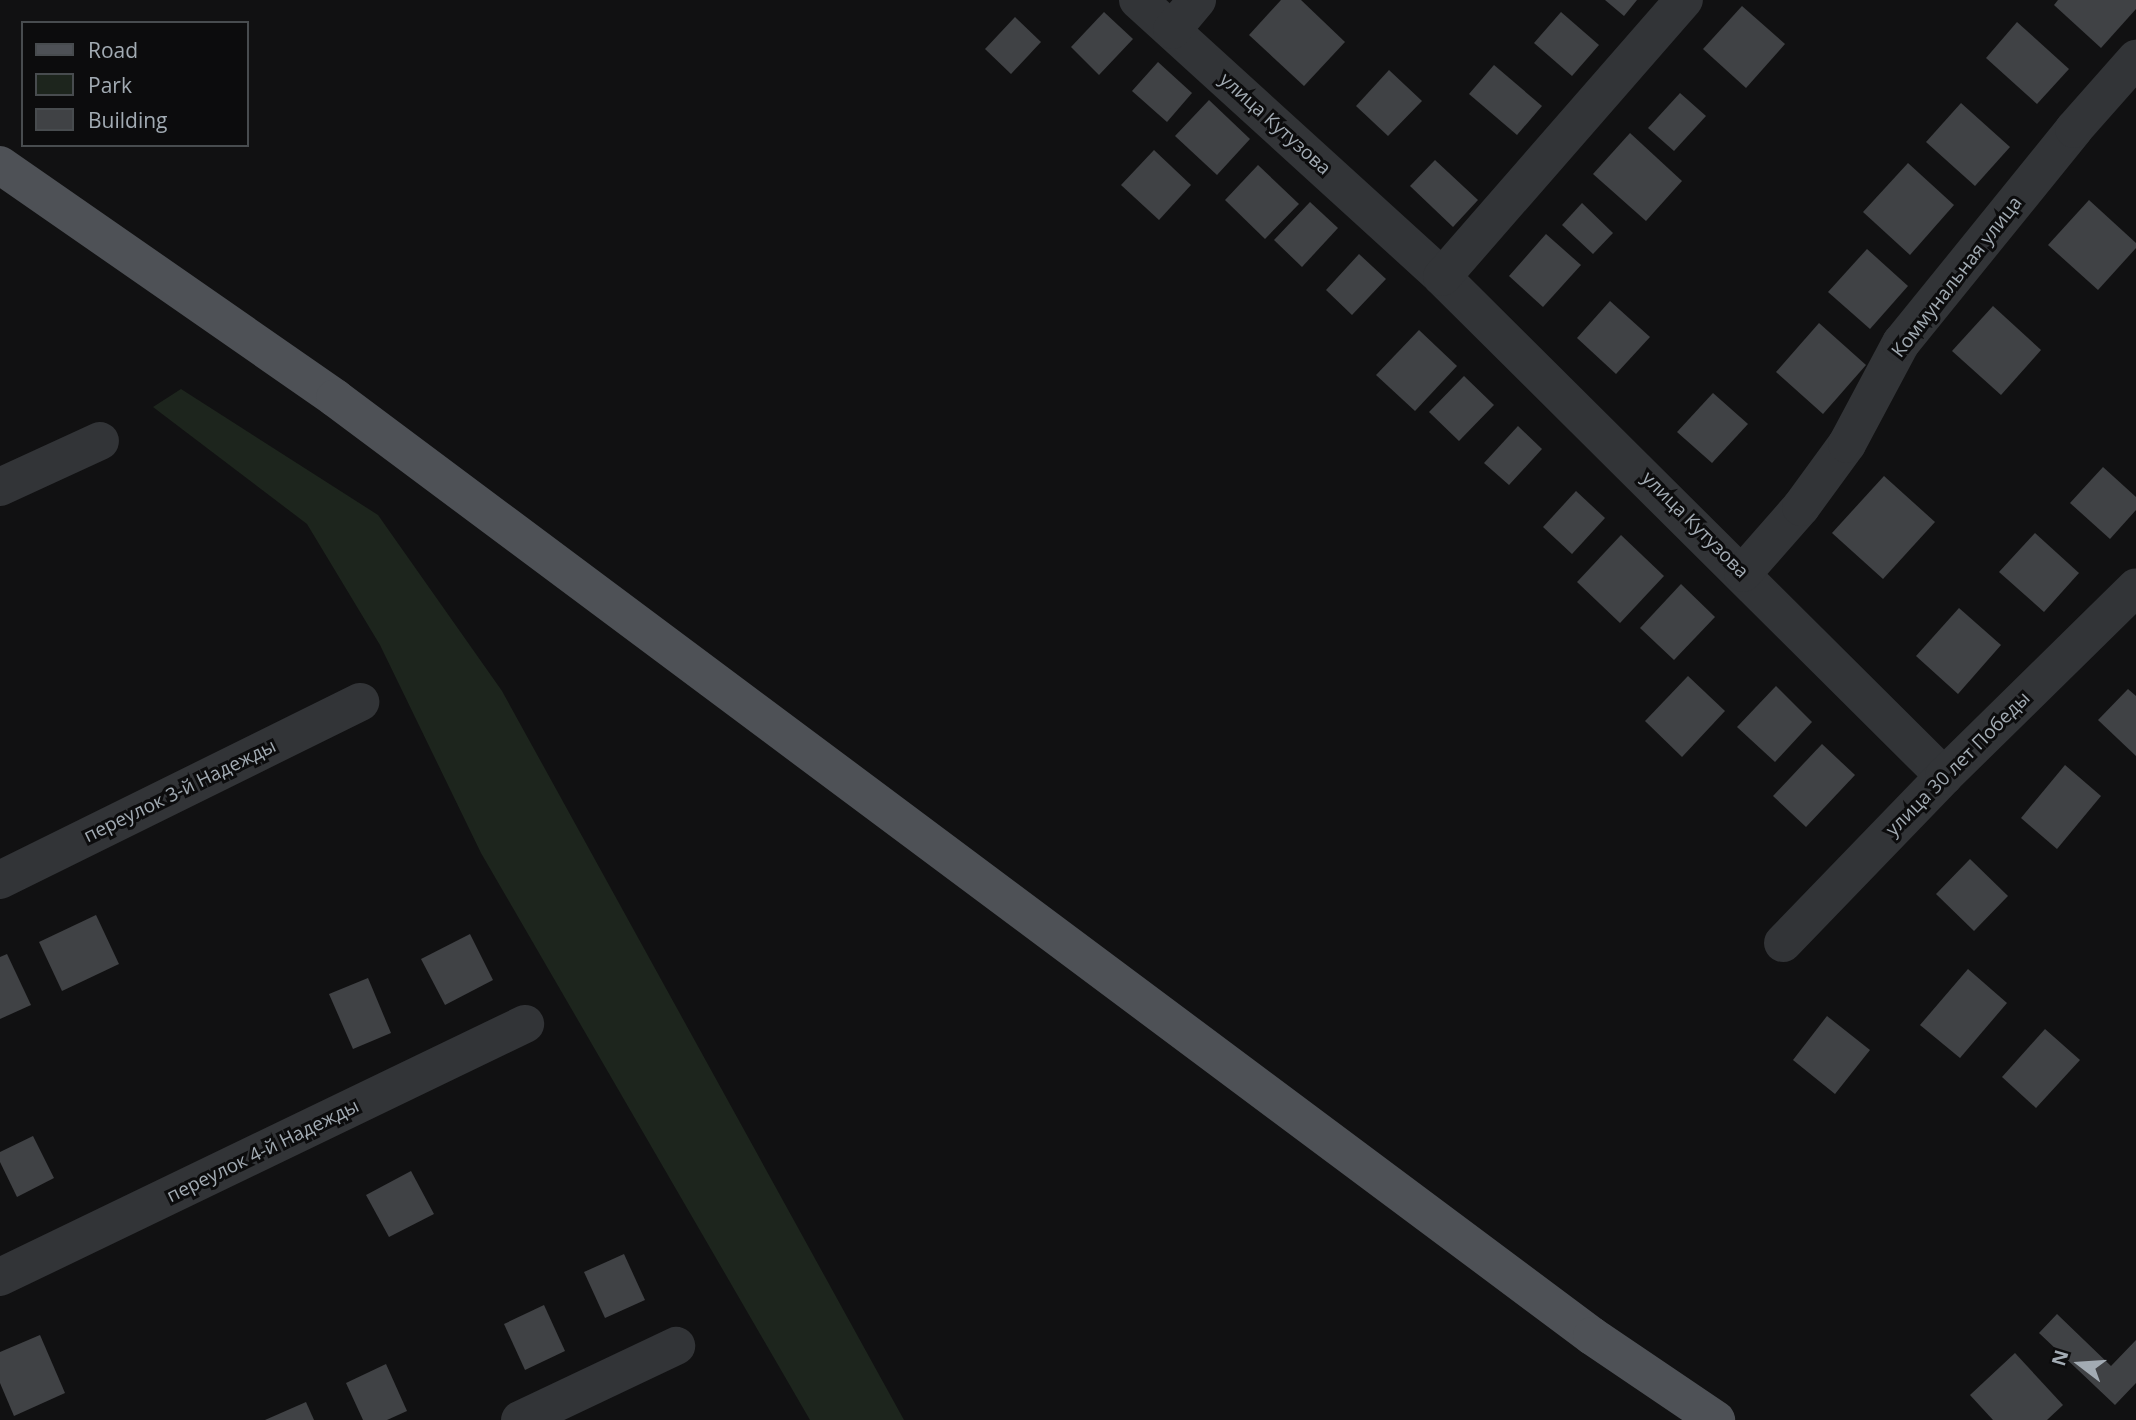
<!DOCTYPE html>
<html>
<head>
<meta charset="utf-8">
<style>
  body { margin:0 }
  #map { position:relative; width:2136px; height:1420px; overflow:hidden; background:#111112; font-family:"Open Sans",sans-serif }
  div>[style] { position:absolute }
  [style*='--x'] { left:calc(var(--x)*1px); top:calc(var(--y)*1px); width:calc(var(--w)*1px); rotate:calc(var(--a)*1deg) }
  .green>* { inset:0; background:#1d251d }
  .building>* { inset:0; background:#404245 }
  .minor>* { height:38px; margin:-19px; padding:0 19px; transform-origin:19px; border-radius:19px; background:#323437 }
  .major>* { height:38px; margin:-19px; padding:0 19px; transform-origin:19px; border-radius:19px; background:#4e5156 }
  span { translate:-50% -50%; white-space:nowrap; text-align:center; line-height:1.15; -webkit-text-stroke:6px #0c0c0d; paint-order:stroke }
  .street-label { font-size:19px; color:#a2abb3 }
  .legend { position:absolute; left:21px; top:21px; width:228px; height:126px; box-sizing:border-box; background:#0c0c0d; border:2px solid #484c4f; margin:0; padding:9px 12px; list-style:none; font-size:21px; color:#a2abb3 }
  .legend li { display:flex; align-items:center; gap:14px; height:35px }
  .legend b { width:35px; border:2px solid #484c4f }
  .north { position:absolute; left:2045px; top:1329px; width:70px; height:70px; -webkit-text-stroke:5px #0c0c0d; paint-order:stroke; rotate:287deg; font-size:19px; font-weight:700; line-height:28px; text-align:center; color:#a2abb3 }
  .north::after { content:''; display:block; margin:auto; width:24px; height:32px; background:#a2abb3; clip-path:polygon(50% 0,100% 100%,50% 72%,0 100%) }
</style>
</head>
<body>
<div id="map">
  <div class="green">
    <div style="clip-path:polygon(181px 389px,378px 515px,502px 691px,904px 1420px,810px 1420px,481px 853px,380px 645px,307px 524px,153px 407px)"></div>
  </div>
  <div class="building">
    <div style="clip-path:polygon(1281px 0,1301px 0,1345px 42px,1304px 86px,1249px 35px)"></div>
    <div style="clip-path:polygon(1605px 0,1637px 0,1624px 16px)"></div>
    <div style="clip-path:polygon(2058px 0,2136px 0,2136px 9px,2101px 48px,2054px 5px)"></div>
    <div style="clip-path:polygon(1742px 6px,1785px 44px,1746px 88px,1703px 49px)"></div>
    <div style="clip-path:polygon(1104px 12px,1133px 39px,1099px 75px,1071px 47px)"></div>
    <div style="clip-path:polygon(1561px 12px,1599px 45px,1572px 76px,1534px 43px)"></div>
    <div style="clip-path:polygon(1015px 17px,1041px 42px,1011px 74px,985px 49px)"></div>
    <div style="clip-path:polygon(2017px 22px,2069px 69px,2037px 104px,1986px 58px)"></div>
    <div style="clip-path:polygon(1158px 62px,1192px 93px,1167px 122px,1132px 91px)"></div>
    <div style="clip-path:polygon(1494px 65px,1542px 106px,1517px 135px,1469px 94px)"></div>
    <div style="clip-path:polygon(1389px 70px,1422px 101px,1388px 136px,1356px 106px)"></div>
    <div style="clip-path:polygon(1680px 93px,1706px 116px,1674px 151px,1648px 128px)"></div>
    <div style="clip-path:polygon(1209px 100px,1250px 139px,1217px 175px,1175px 136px)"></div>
    <div style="clip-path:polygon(1961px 103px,2010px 147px,1975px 186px,1926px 142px)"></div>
    <div style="clip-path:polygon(1630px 133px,1682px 181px,1646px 221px,1593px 174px)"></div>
    <div style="clip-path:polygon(1154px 150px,1191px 185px,1159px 220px,1121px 185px)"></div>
    <div style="clip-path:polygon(1435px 160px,1478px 200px,1453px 227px,1410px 186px)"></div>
    <div style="clip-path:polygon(1908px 163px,1954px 205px,1910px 255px,1863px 212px)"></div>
    <div style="clip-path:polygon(1258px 165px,1299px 204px,1265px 239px,1225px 200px)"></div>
    <div style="clip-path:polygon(2089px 200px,2136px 243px,2136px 248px,2098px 290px,2048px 245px)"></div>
    <div style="clip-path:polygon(1310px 202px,1338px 228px,1302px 267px,1274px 240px)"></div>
    <div style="clip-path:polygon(1582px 203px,1613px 233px,1593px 254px,1562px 225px)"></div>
    <div style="clip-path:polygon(1546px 234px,1581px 265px,1543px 307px,1509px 276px)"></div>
    <div style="clip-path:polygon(1867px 249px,1908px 286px,1870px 329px,1828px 292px)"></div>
    <div style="clip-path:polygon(1359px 254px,1386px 279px,1352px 315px,1326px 290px)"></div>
    <div style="clip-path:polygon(1610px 301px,1650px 337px,1616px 374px,1577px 338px)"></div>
    <div style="clip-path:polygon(1993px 306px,2041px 350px,2001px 395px,1952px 351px)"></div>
    <div style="clip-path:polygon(1819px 323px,1866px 365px,1823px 414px,1776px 372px)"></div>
    <div style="clip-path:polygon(1419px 330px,1457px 366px,1415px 411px,1376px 375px)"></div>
    <div style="clip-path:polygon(1464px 376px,1494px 405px,1459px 441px,1429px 412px)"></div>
    <div style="clip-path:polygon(1713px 393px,1748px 424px,1712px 463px,1677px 432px)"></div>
    <div style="clip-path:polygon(1518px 426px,1542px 449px,1509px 485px,1484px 463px)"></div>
    <div style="clip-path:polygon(2103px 467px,2136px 497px,2136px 510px,2110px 539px,2070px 503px)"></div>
    <div style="clip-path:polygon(1884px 476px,1935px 522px,1883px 579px,1832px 533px)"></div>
    <div style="clip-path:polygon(1576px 491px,1605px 518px,1572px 554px,1543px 527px)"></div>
    <div style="clip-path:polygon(2035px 533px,2079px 573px,2044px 612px,1999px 572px)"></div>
    <div style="clip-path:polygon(1621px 535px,1664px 576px,1620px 623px,1577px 582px)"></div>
    <div style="clip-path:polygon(1681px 584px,1715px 617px,1674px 660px,1640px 628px)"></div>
    <div style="clip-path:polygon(1959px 608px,2001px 645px,1958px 694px,1916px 656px)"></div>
    <div style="clip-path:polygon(1688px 676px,1725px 711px,1682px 757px,1645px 721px)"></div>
    <div style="clip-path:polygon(1776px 686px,1812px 722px,1775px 762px,1737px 727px)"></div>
    <div style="clip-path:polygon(2128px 689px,2136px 696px,2136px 756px,2098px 720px)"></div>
    <div style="clip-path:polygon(1822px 744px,1855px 775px,1806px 827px,1773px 796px)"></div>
    <div style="clip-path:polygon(2065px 765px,2101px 796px,2057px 849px,2021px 818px)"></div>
    <div style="clip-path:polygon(1970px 859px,2008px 896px,1974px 931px,1936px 894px)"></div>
    <div style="clip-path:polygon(96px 915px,119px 964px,62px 991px,39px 942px)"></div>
    <div style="clip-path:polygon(470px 934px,493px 980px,445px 1005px,421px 959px)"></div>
    <div style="clip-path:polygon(7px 954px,31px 1005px,0 1019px,0 957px)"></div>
    <div style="clip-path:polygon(1968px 969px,2007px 1003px,1960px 1058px,1920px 1025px)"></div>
    <div style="clip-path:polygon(368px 978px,391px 1033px,353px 1049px,329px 994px)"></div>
    <div style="clip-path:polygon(1827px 1016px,1870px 1050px,1835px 1094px,1793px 1060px)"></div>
    <div style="clip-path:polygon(2045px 1029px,2080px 1060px,2036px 1108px,2002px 1077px)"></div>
    <div style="clip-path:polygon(33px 1136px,54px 1178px,17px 1197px,0 1162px,0 1152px)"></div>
    <div style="clip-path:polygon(411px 1171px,434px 1214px,389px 1237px,366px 1195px)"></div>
    <div style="clip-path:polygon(624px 1254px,645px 1300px,605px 1318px,584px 1272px)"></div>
    <div style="clip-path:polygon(544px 1305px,565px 1351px,525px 1370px,504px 1324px)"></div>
    <div style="clip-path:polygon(2057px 1314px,2111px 1366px,2136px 1340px,2136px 1383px,2115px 1405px,2039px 1333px)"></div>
    <div style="clip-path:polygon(40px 1335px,65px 1393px,14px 1416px,0 1383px,0 1352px)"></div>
    <div style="clip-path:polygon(2015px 1353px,2063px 1405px,2047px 1420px,1993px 1420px,1970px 1395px)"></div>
    <div style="clip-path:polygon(386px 1364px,407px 1411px,387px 1420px,363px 1420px,346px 1383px)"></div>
    <div style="clip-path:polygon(306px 1402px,314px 1420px,265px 1420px)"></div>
  </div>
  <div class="minor">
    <div style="--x:1138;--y:0;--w:411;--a:42.3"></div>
    <div style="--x:1442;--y:277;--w:708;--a:44.83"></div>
    <div style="--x:1172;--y:30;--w:39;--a:-50"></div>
    <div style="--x:1442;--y:277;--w:368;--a:-48.9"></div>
    <div style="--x:0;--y:487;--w:110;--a:-24.7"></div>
    <div style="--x:1743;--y:573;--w:88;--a:-48.7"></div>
    <div style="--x:1801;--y:507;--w:78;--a:-53.9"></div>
    <div style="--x:1847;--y:444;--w:115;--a:-61.9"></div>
    <div style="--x:1901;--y:343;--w:275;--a:-51"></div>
    <div style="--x:2074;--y:129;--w:94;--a:-48.5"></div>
    <div style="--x:0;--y:880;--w:402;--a:-26.3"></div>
    <div style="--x:1783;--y:943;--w:232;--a:-46"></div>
    <div style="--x:1944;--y:776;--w:269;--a:-44.5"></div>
    <div style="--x:0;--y:1277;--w:583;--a:-25.73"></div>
    <div style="--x:520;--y:1420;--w:173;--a:-25.4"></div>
  </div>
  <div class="major">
    <div style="--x:0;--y:165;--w:408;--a:34.8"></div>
    <div style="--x:335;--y:398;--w:1568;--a:36.73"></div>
    <div style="--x:1592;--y:1336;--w:150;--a:34.1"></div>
  </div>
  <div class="street-label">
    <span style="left:1275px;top:124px;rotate:42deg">улица Кутузова</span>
    <span style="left:1957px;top:277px;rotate:-52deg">Коммунальная улица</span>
    <span style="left:1695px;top:525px;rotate:45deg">улица Кутузова</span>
    <span style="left:1958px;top:764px;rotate:-45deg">улица 30 лет Победы</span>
    <span style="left:180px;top:791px;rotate:-26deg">переулок 3-й Надежды</span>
    <span style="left:263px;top:1151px;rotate:-26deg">переулок 4-й Надежды</span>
  </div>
  <ul class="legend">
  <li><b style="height:9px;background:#4e5156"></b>Road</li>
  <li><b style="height:19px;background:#1d251d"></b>Park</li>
  <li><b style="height:19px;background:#404245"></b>Building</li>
  </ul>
  <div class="north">N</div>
</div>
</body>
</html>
